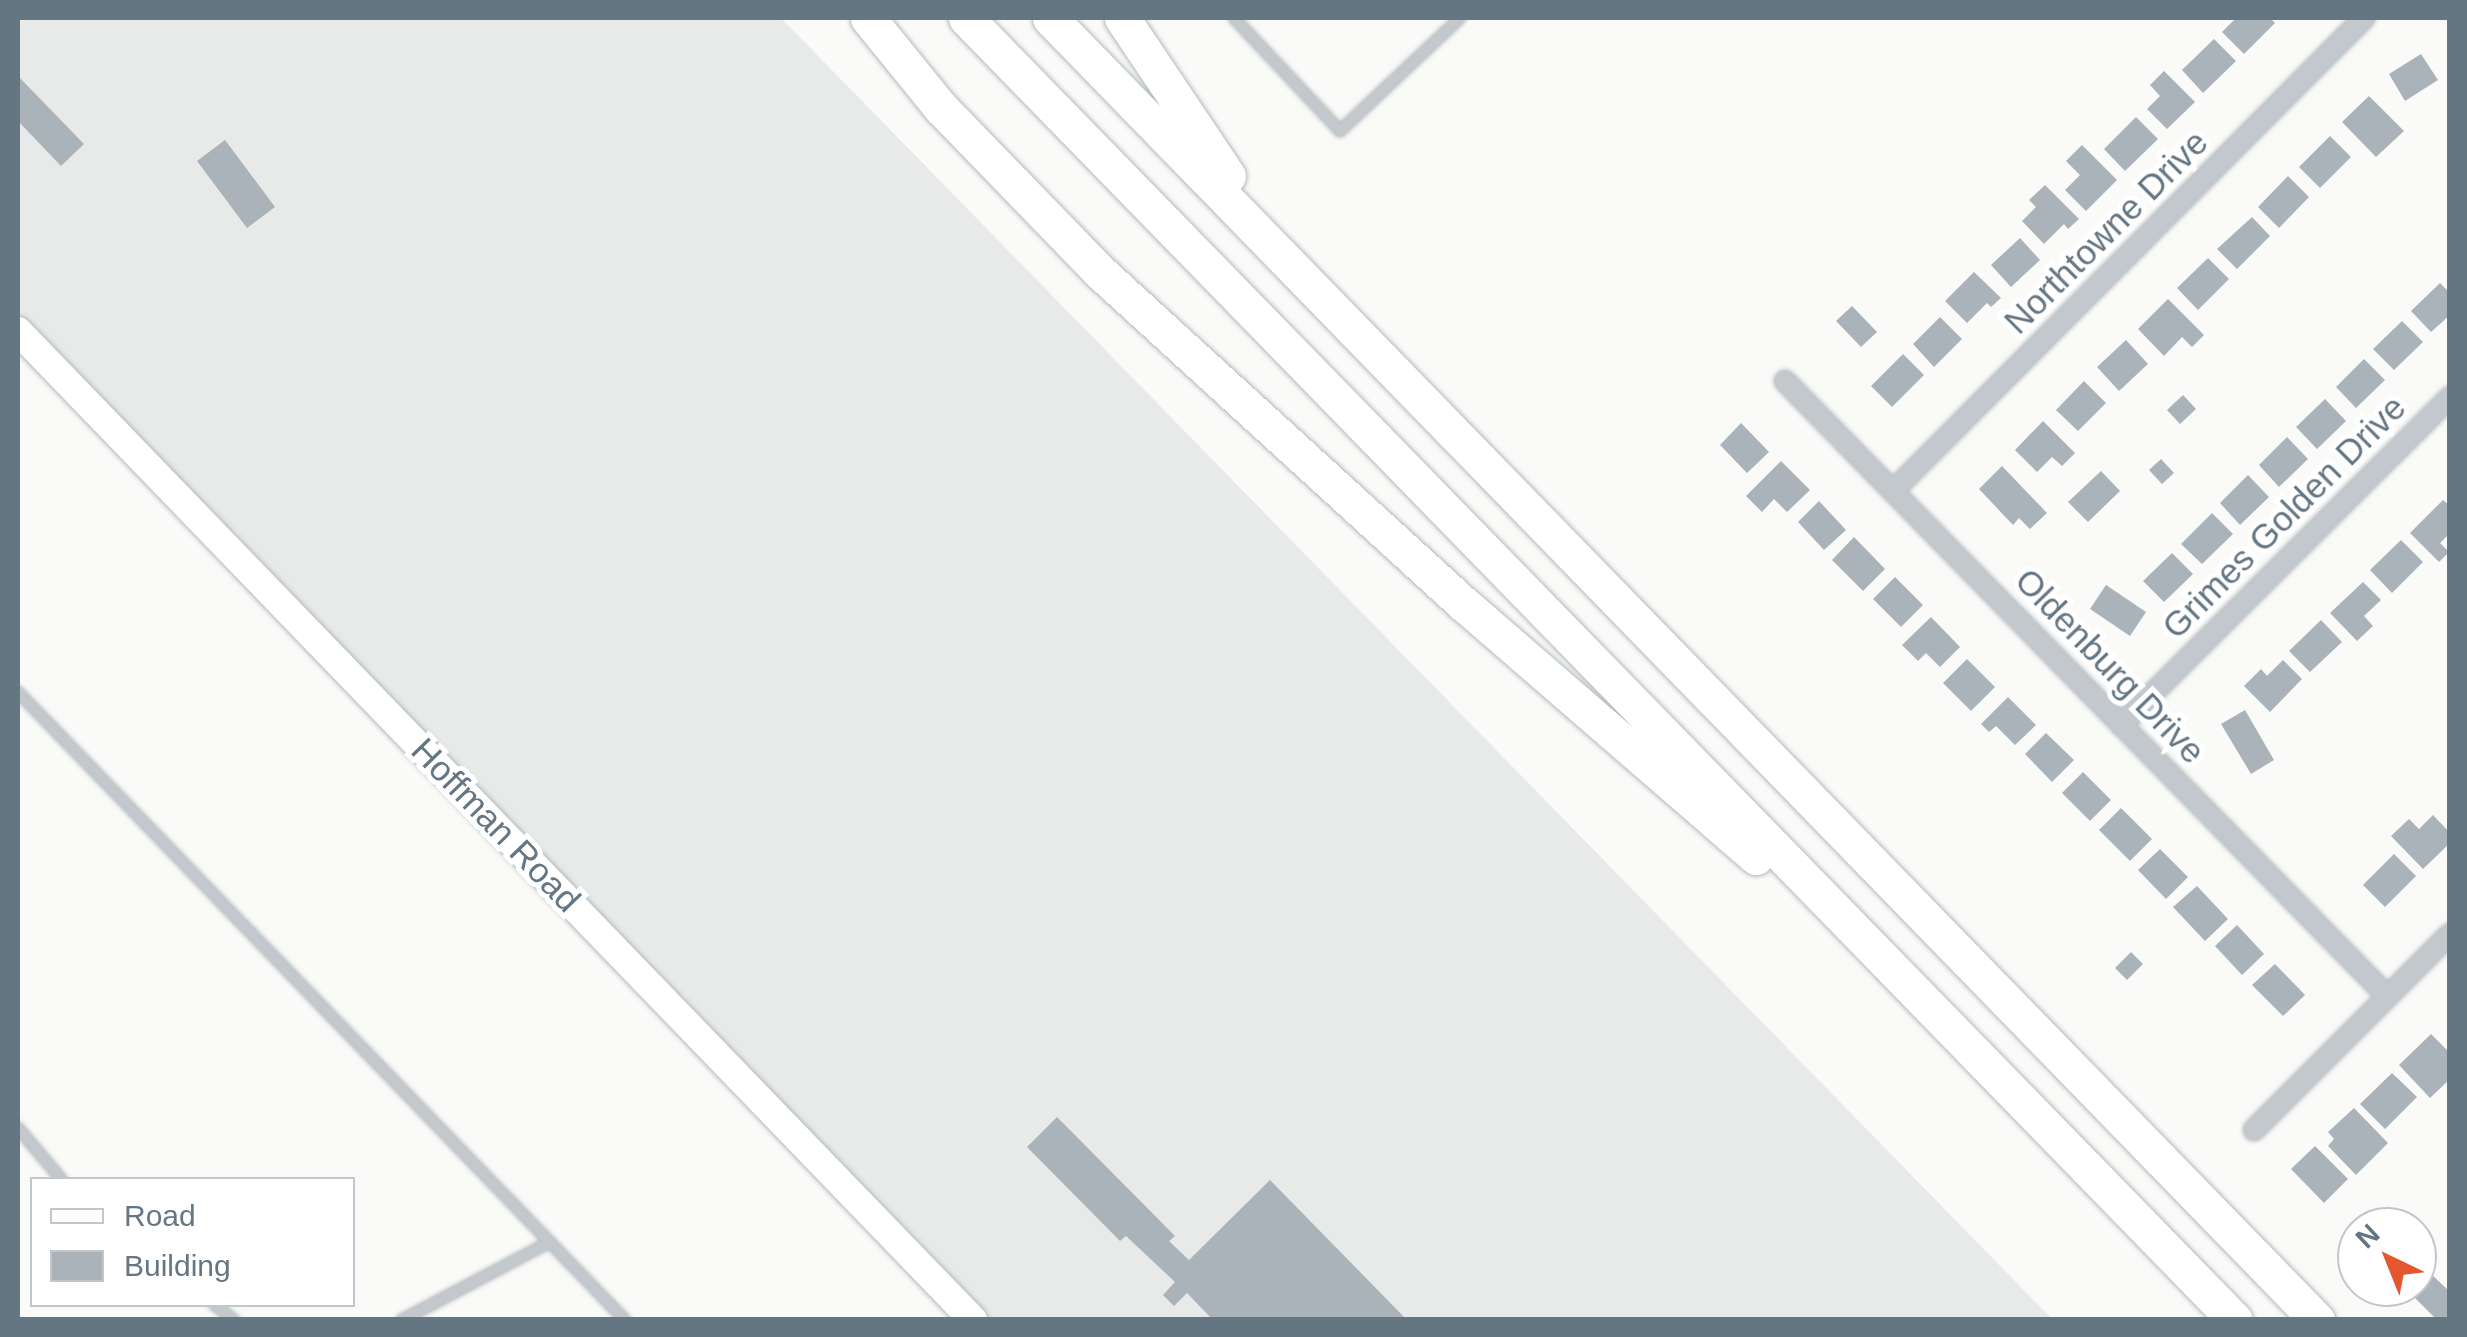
<!DOCTYPE html>
<html>
<head>
<meta charset="utf-8">
<style>
  body { margin:0 }
  #map { position:relative; width:2467px; height:1337px; overflow:hidden; background:#fafaf8; font-family:Helvetica,sans-serif }
  div>[style] { position:absolute }
  [style*='--x'] { left:calc(var(--x)*1px); top:calc(var(--y)*1px); width:calc(var(--w)*1px); rotate:calc(var(--a)*1deg) }
  .built>* { inset:0; background:#e8e9e9 }
  .building>* { inset:0; background:#aab3b9 }
  .roads { filter:drop-shadow(0 0 2px #b3babf) drop-shadow(0 0 2px #b3babf) }
  .lane>* { height:10px; margin:-5px; padding:0 5px; transform-origin:5px; border-radius:5px; background:#c3c8cc }
  .street>* { height:20px; margin:-10px; padding:0 10px; transform-origin:10px; border-radius:10px; background:#c3c8cc }
  .secondary>* { height:28px; margin:-14px; padding:0 14px; transform-origin:14px; border-radius:14px; background:#fff }
  .highway>* { height:35px; margin:-17.5px; padding:0 17.5px; transform-origin:17.5px; border-radius:17.5px; background:#fff }
  span { translate:-50% -50%; white-space:nowrap; text-align:center; line-height:1.15; -webkit-text-stroke:10px #fff; paint-order:stroke }
  .street-label { font-size:35px; color:#657683 }
  .frame { position:absolute; inset:0; border:20px solid #657683; pointer-events:none }
  .legend { position:absolute; left:30px; top:1177px; width:325px; height:130px; box-sizing:border-box; background:#fff; border:2px solid #c1c8cd; margin:0; padding:12px 18px; list-style:none; font-size:30px; color:#657683 }
  .legend li { display:flex; align-items:center; gap:20px; height:50px }
  .legend b { width:50px; border:2px solid #c1c8cd }
  .north { position:absolute; left:2337px; top:1207px; width:100px; height:100px; box-sizing:border-box; background:#fff; border:2px solid #c1c8cd; border-radius:50%; rotate:317deg; font-size:28px; font-weight:700; line-height:40px; text-align:center; color:#657683 }
  .north::after { content:''; display:block; margin:auto; width:35px; height:45px; background:#e4572e; clip-path:polygon(50% 0,100% 100%,50% 72%,0 100%) }
</style>
</head>
<body>
<div id="map">
  <div class="built">
    <div style="clip-path:polygon(18px 18px,781px 18px,2052px 1319px,973px 1319px,18px 331px)"></div>
  </div>
  <div class="building">
    <div style="clip-path:polygon(2236px 18px,2270px 18px,2275px 23px,2244px 54px,2222px 32px)"></div>
    <div style="clip-path:polygon(2214px 39px,2236px 61px,2203px 93px,2182px 70px)"></div>
    <div style="clip-path:polygon(2421px 54px,2438px 80px,2405px 101px,2389px 74px)"></div>
    <div style="clip-path:polygon(2164px 71px,2195px 102px,2167px 129px,2147px 109px,2160px 96px,2150px 85px)"></div>
    <div style="clip-path:polygon(18px 76px,84px 144px,61px 166px,18px 121px)"></div>
    <div style="clip-path:polygon(2369px 96px,2404px 131px,2376px 157px,2342px 122px)"></div>
    <div style="clip-path:polygon(2136px 117px,2158px 139px,2125px 171px,2104px 149px)"></div>
    <div style="clip-path:polygon(2330px 136px,2351px 157px,2320px 188px,2299px 167px)"></div>
    <div style="clip-path:polygon(225px 140px,275px 207px,247px 228px,197px 161px)"></div>
    <div style="clip-path:polygon(2082px 145px,2117px 180px,2086px 211px,2065px 190px,2080px 175px,2066px 161px)"></div>
    <div style="clip-path:polygon(2288px 176px,2309px 197px,2279px 228px,2258px 207px)"></div>
    <div style="clip-path:polygon(2045px 185px,2079px 219px,2068px 229px,2064px 224px,2044px 244px,2022px 221px,2036px 207px,2029px 200px)"></div>
    <div style="clip-path:polygon(2252px 217px,2270px 236px,2237px 269px,2217px 249px)"></div>
    <div style="clip-path:polygon(2020px 238px,2040px 260px,2011px 287px,1991px 265px)"></div>
    <div style="clip-path:polygon(2208px 258px,2229px 279px,2198px 310px,2177px 288px)"></div>
    <div style="clip-path:polygon(1974px 272px,2001px 298px,1991px 307px,1987px 303px,1967px 323px,1945px 301px)"></div>
    <div style="clip-path:polygon(2440px 283px,2450px 293px,2450px 315px,2431px 332px,2411px 311px)"></div>
    <div style="clip-path:polygon(2168px 299px,2204px 335px,2192px 347px,2182px 337px,2164px 356px,2138px 329px)"></div>
    <div style="clip-path:polygon(1852px 306px,1877px 332px,1861px 347px,1836px 321px)"></div>
    <div style="clip-path:polygon(1940px 317px,1962px 339px,1934px 367px,1913px 344px)"></div>
    <div style="clip-path:polygon(2402px 321px,2423px 342px,2394px 370px,2373px 349px)"></div>
    <div style="clip-path:polygon(2126px 340px,2148px 364px,2119px 391px,2097px 367px)"></div>
    <div style="clip-path:polygon(1903px 354px,1924px 375px,1892px 407px,1871px 386px)"></div>
    <div style="clip-path:polygon(2364px 359px,2385px 380px,2356px 408px,2336px 387px)"></div>
    <div style="clip-path:polygon(2084px 381px,2106px 403px,2078px 431px,2056px 410px)"></div>
    <div style="clip-path:polygon(2183px 395px,2196px 409px,2180px 424px,2167px 410px)"></div>
    <div style="clip-path:polygon(2325px 399px,2346px 421px,2317px 449px,2296px 427px)"></div>
    <div style="clip-path:polygon(2043px 421px,2075px 453px,2062px 466px,2052px 457px,2037px 472px,2015px 450px)"></div>
    <div style="clip-path:polygon(1741px 423px,1769px 452px,1747px 473px,1720px 445px)"></div>
    <div style="clip-path:polygon(2287px 437px,2308px 459px,2279px 487px,2259px 465px)"></div>
    <div style="clip-path:polygon(2161px 459px,2174px 473px,2162px 484px,2149px 470px)"></div>
    <div style="clip-path:polygon(1781px 461px,1810px 490px,1787px 512px,1774px 499px,1762px 512px,1746px 496px)"></div>
    <div style="clip-path:polygon(2002px 466px,2047px 513px,2030px 529px,2019px 518px,2013px 525px,1979px 489px)"></div>
    <div style="clip-path:polygon(2101px 471px,2120px 491px,2088px 522px,2068px 502px)"></div>
    <div style="clip-path:polygon(2248px 475px,2269px 497px,2240px 525px,2220px 503px)"></div>
    <div style="clip-path:polygon(2443px 500px,2450px 506px,2450px 533px,2440px 543px,2449px 552px,2439px 562px,2410px 533px)"></div>
    <div style="clip-path:polygon(1819px 501px,1846px 530px,1824px 550px,1798px 522px)"></div>
    <div style="clip-path:polygon(2212px 513px,2233px 534px,2202px 564px,2181px 544px)"></div>
    <div style="clip-path:polygon(1854px 537px,1885px 569px,1863px 591px,1832px 560px)"></div>
    <div style="clip-path:polygon(2401px 540px,2423px 562px,2392px 593px,2370px 570px)"></div>
    <div style="clip-path:polygon(2172px 553px,2193px 574px,2164px 602px,2143px 581px)"></div>
    <div style="clip-path:polygon(1895px 577px,1923px 605px,1901px 627px,1873px 599px)"></div>
    <div style="clip-path:polygon(2363px 582px,2381px 600px,2364px 616px,2373px 626px,2357px 641px,2330px 613px)"></div>
    <div style="clip-path:polygon(2106px 585px,2146px 612px,2130px 636px,2090px 609px)"></div>
    <div style="clip-path:polygon(1931px 617px,1960px 647px,1940px 667px,1926px 653px,1918px 661px,1902px 645px)"></div>
    <div style="clip-path:polygon(2321px 620px,2342px 642px,2310px 672px,2289px 651px)"></div>
    <div style="clip-path:polygon(1967px 659px,1995px 687px,1971px 711px,1943px 683px)"></div>
    <div style="clip-path:polygon(2283px 660px,2302px 679px,2270px 712px,2244px 686px,2261px 669px,2267px 676px)"></div>
    <div style="clip-path:polygon(2008px 697px,2036px 725px,2015px 745px,1996px 726px,1989px 732px,1981px 724px)"></div>
    <div style="clip-path:polygon(2245px 710px,2274px 760px,2251px 774px,2221px 724px)"></div>
    <div style="clip-path:polygon(2046px 733px,2074px 760px,2052px 782px,2025px 754px)"></div>
    <div style="clip-path:polygon(2083px 772px,2111px 800px,2090px 821px,2062px 793px)"></div>
    <div style="clip-path:polygon(2121px 808px,2152px 839px,2130px 861px,2099px 830px)"></div>
    <div style="clip-path:polygon(2433px 815px,2450px 833px,2450px 843px,2423px 869px,2391px 836px,2409px 819px,2419px 829px)"></div>
    <div style="clip-path:polygon(2160px 849px,2188px 877px,2166px 899px,2138px 870px)"></div>
    <div style="clip-path:polygon(2394px 854px,2416px 876px,2385px 907px,2363px 885px)"></div>
    <div style="clip-path:polygon(2197px 886px,2228px 919px,2205px 941px,2173px 907px)"></div>
    <div style="clip-path:polygon(2237px 925px,2264px 954px,2242px 975px,2215px 946px)"></div>
    <div style="clip-path:polygon(2131px 952px,2143px 964px,2127px 980px,2115px 968px)"></div>
    <div style="clip-path:polygon(2275px 964px,2305px 995px,2283px 1016px,2252px 985px)"></div>
    <div style="clip-path:polygon(2431px 1034px,2450px 1053px,2450px 1079px,2430px 1098px,2399px 1065px)"></div>
    <div style="clip-path:polygon(2392px 1073px,2417px 1097px,2385px 1129px,2360px 1104px)"></div>
    <div style="clip-path:polygon(2354px 1108px,2388px 1143px,2356px 1175px,2328px 1146px,2334px 1139px,2328px 1132px)"></div>
    <div style="clip-path:polygon(1057px 1117px,1175px 1236px,1169px 1241px,1189px 1260px,1270px 1180px,1407px 1320px,1213px 1320px,1187px 1293px,1174px 1306px,1163px 1295px,1175px 1282px,1126px 1236px,1120px 1241px,1027px 1147px)"></div>
    <div style="clip-path:polygon(2315px 1146px,2348px 1179px,2324px 1203px,2291px 1169px)"></div>
    <div style="clip-path:polygon(2429px 1272px,2450px 1292px,2450px 1320px,2437px 1320px,2409px 1292px)"></div>
  </div>
  <div class="roads">
    <div class="lane">
      <div style="--x:1234;--y:18;--w:155;--a:46.8"></div>
      <div style="--x:1340;--y:131;--w:165;--a:-43.3"></div>
      <div style="--x:18;--y:692;--w:873;--a:45.97"></div>
      <div style="--x:18;--y:1128;--w:68;--a:49.8"></div>
      <div style="--x:214;--y:1304;--w:26;--a:39"></div>
      <div style="--x:402;--y:1320;--w:167;--a:-27.8"></div>
    </div>
    <div class="street">
      <div style="--x:1785;--y:381;--w:861;--a:45.61"></div>
      <div style="--x:1893;--y:491;--w:668;--a:-45.12"></div>
      <div style="--x:2121;--y:725;--w:465;--a:-44.9"></div>
      <div style="--x:2254;--y:1130;--w:277;--a:-45"></div>
    </div>
    <div class="secondary">
      <div style="--x:18;--y:331;--w:1375;--a:46"></div>
    </div>
    <div class="highway">
      <div style="--x:868;--y:18;--w:116;--a:51"></div>
      <div style="--x:941;--y:108;--w:228;--a:45.9"></div>
      <div style="--x:1100;--y:272;--w:494;--a:42.4"></div>
      <div style="--x:1465;--y:605;--w:385;--a:40.9"></div>
      <div style="--x:966;--y:18;--w:1818;--a:45.74"></div>
      <div style="--x:1050;--y:18;--w:1817;--a:45.78"></div>
      <div style="--x:1122;--y:18;--w:190;--a:56.1"></div>
    </div>
  </div>
  <div class="street-label">
    <span style="left:2106px;top:232px;rotate:-45deg">Northtowne Drive</span>
    <span style="left:2284px;top:517px;rotate:-45deg">Grimes Golden Drive</span>
    <span style="left:2110px;top:666px;rotate:46deg">Oldenburg Drive</span>
    <span style="left:496px;top:825px;rotate:46deg">Hoffman Road</span>
  </div>
  <div class="frame"></div>
  <ul class="legend">
  <li><b style="height:12px;background:#fff"></b>Road</li>
  <li><b style="height:28px;background:#aab3b9"></b>Building</li>
  </ul>
  <div class="north">N</div>
</div>
</body>
</html>
